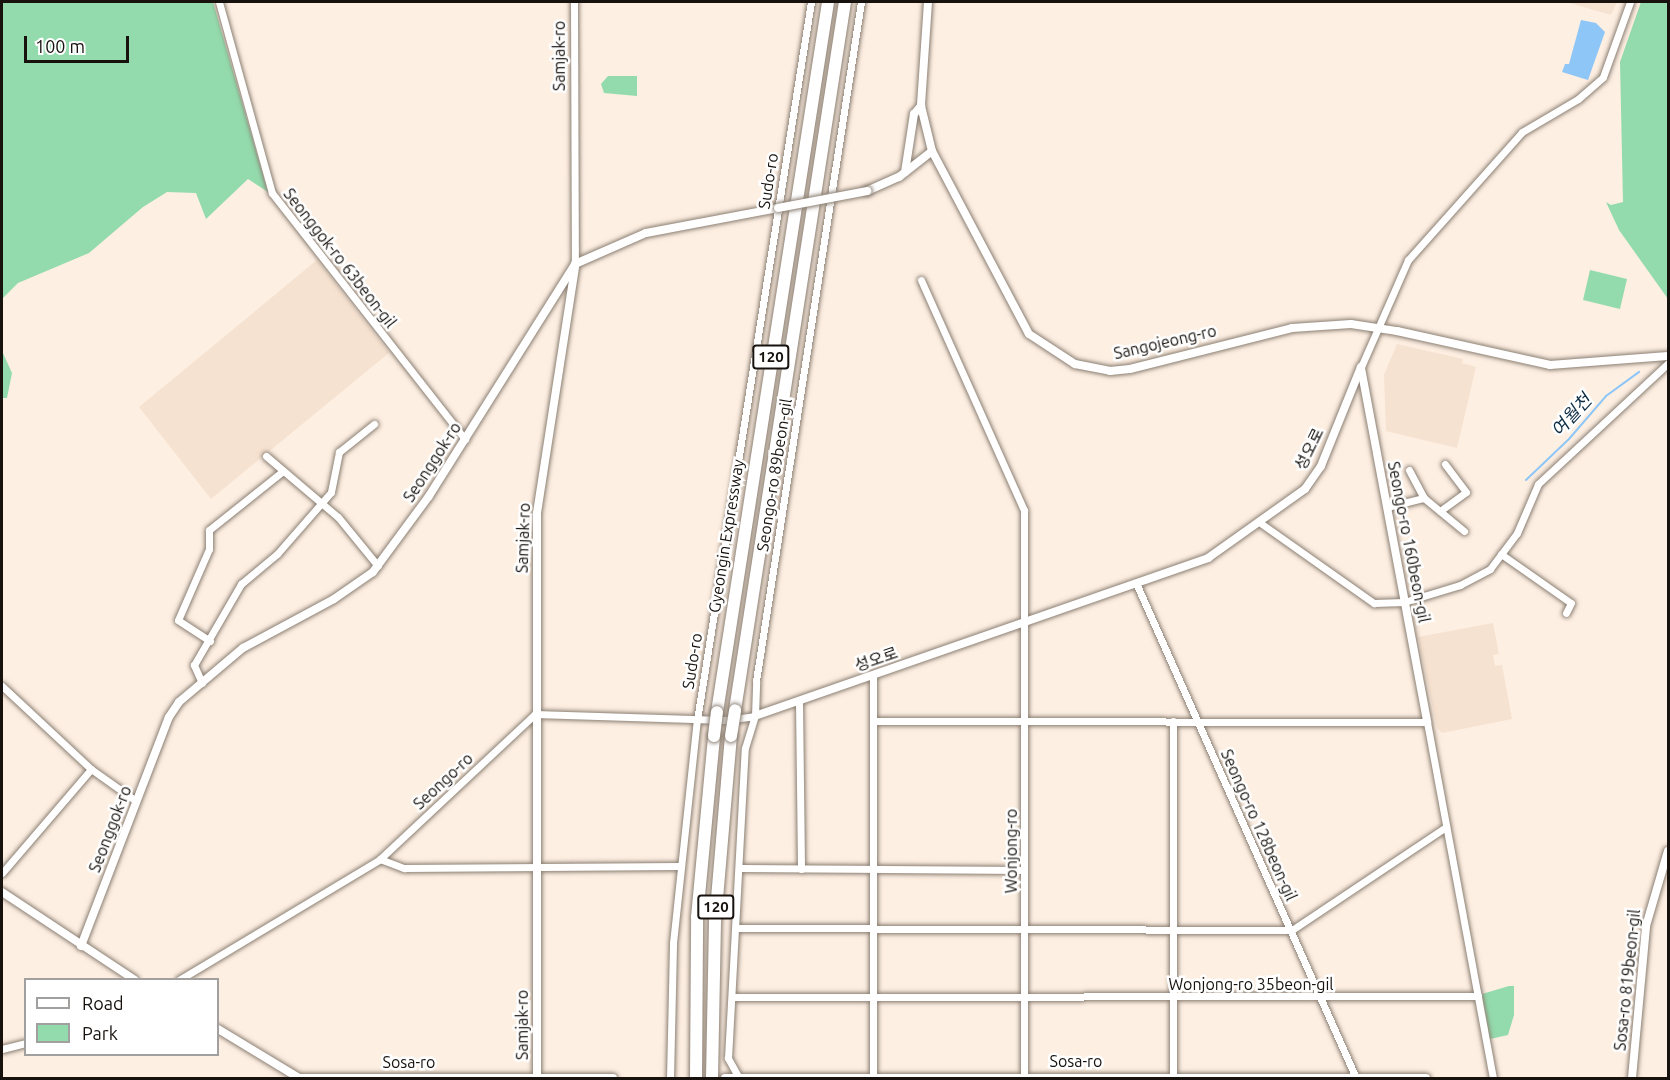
<!DOCTYPE html>
<html>
<head>
<meta charset="utf-8">
<style>
  body { margin:0 }
  #map { position:relative; width:1670px; height:1080px; overflow:hidden; background:#fdefe2; font-family:Ubuntu,"Noto Sans KR",sans-serif }
  div>[style] { position:absolute }
  [style*='--x'] { left:calc(var(--x)*1px); top:calc(var(--y)*1px); width:calc(var(--w)*1px); rotate:calc(var(--a)*1deg) }
  .built>* { inset:0; background:#f6e2d0 }
  .green>* { inset:0; background:#93dbac }
  .water>* { inset:0; background:#8dc6f7 }
  .stream>* { height:2px; margin:-1px; padding:0 1px; transform-origin:1px; border-radius:1px; background:#8dc6f7 }
  .roads { filter:drop-shadow(0 0 2px #8b7f73) drop-shadow(0 0 2px #8b7f73) }
  .minor>* { height:7px; margin:-3.5px; padding:0 3.5px; transform-origin:3.5px; border-radius:3.5px; background:#fff }
  .tertiary>* { height:8px; margin:-4px; padding:0 4px; transform-origin:4px; border-radius:4px; background:#fff }
  .motorway>* { height:12px; margin:-6px; padding:0 6px; transform-origin:6px; border-radius:6px; background:#fff }
  .bridges { filter:drop-shadow(0 0 2px #8b7f73) drop-shadow(0 0 2px #8b7f73) }
  .tertiary-bridge>* { height:8px; margin:-4px; padding:0 4px; transform-origin:4px; border-radius:4px; background:#fff }
  .motorway-bridge>* { height:12px; margin:-6px; padding:0 6px; transform-origin:6px; border-radius:6px; background:#fff }
  span { translate:-50% -50%; white-space:nowrap; text-align:center; line-height:1.15; -webkit-text-stroke:5px #fff; paint-order:stroke }
  .shield-label span { padding:2px 4px; background:#fff; border:2px solid; border-radius:4px; -webkit-text-stroke-width:0 }
  .shield-label { font-size:15px; color:#17120e; font-weight:700 }
  .street-label { font-size:16px; color:#17120e }
  .water-label { font-size:18px; color:#0c2c44; font-style:italic }
  .frame { position:absolute; inset:0; border:3px solid #17120e; pointer-events:none }
  .legend { position:absolute; left:24px; top:978px; width:195px; height:78px; box-sizing:border-box; background:#fff; border:2px solid #a2a09f; margin:0; padding:8px 10px; list-style:none; font-size:18px; color:#17120e }
  .legend li { display:flex; align-items:center; gap:12px; height:30px }
  .legend b { width:30px; border:2px solid #a2a09f }
  .scale { position:absolute; left:24px; top:36px; width:105px; height:27px; box-sizing:border-box; border:3px solid #17120e; border-top:0; padding-left:8px; font-size:18px; line-height:21px; white-space:nowrap; color:#17120e; -webkit-text-stroke:4px #fff; paint-order:stroke }
</style>
</head>
<body>
<div id="map">
  <div class="built">
    <div style="clip-path:polygon(1566px 2px,1617px 2px,1611px 15px)"></div>
    <div style="clip-path:polygon(317px 260px,389px 353px,211px 499px,139px 407px)"></div>
    <div style="clip-path:polygon(1397px 344px,1463px 359px,1462px 363px,1476px 367px,1457px 448px,1386px 431px,1384px 375px)"></div>
    <div style="clip-path:polygon(1493px 623px,1499px 654px,1493px 655px,1495px 666px,1502px 665px,1512px 719px,1442px 733px,1437px 728px,1418px 637px)"></div>
  </div>
  <div class="green">
    <div style="clip-path:polygon(2px 2px,213px 2px,268px 192px,248px 179px,206px 219px,196px 193px,167px 192px,143px 207px,89px 253px,18px 283px,2px 299px)"></div>
    <div style="clip-path:polygon(1641px 2px,1668px 2px,1668px 299px,1619px 230px,1606px 202px,1611px 205px,1623px 202px,1620px 62px)"></div>
    <div style="clip-path:polygon(608px 76px,637px 76px,637px 96px,604px 93px,601px 84px)"></div>
    <div style="clip-path:polygon(1590px 270px,1627px 279px,1620px 309px,1583px 300px)"></div>
    <div style="clip-path:polygon(2px 351px,12px 373px,7px 398px,2px 398px)"></div>
    <div style="clip-path:polygon(1509px 986px,1514px 986px,1514px 1015px,1508px 1035px,1490px 1039px,1482px 994px)"></div>
  </div>
  <div class="water">
    <div style="clip-path:polygon(1581px 20px,1596px 23px,1605px 32px,1588px 80px,1562px 72px,1565px 64px,1569px 64px)"></div>
  </div>
  <div class="stream">
    <div style="--x:1526;--y:480;--w:59;--a:-43.6"></div>
    <div style="--x:1569;--y:439;--w:57;--a:-49.3"></div>
    <div style="--x:1606;--y:396;--w:41;--a:-36"></div>
  </div>
  <div class="roads">
    <div class="minor">
      <div style="--x:219;--y:2;--w:198;--a:74.5"></div>
      <div style="--x:272;--y:193;--w:313;--a:51.9"></div>
      <div style="--x:574;--y:2;--w:262;--a:89.8"></div>
      <div style="--x:921;--y:280;--w:252;--a:65.9"></div>
      <div style="--x:1024;--y:510;--w:568;--a:90"></div>
      <div style="--x:1361;--y:367;--w:117;--a:-66.3"></div>
      <div style="--x:1408;--y:260;--w:171;--a:-48.3"></div>
      <div style="--x:1522;--y:132;--w:65;--a:-30.5"></div>
      <div style="--x:1578;--y:99;--w:33;--a:-41"></div>
      <div style="--x:1603;--y:77;--w:80;--a:-70.2"></div>
      <div style="--x:266;--y:456;--w:94;--a:40.3"></div>
      <div style="--x:338;--y:517;--w:63;--a:50.8"></div>
      <div style="--x:1409;--y:470;--w:32;--a:62"></div>
      <div style="--x:1387;--y:507;--w:38;--a:-14"></div>
      <div style="--x:1424;--y:498;--w:52;--a:39.5"></div>
      <div style="--x:1440;--y:511;--w:32;--a:-36"></div>
      <div style="--x:1466;--y:492;--w:35;--a:-127"></div>
      <div style="--x:1259;--y:522;--w:141;--a:35.2"></div>
      <div style="--x:1374;--y:603;--w:30;--a:-2"></div>
      <div style="--x:1404;--y:602;--w:59;--a:-16.9"></div>
      <div style="--x:1460;--y:585;--w:34;--a:-28"></div>
      <div style="--x:1490;--y:569;--w:45;--a:-53.1"></div>
      <div style="--x:1517;--y:533;--w:53;--a:-66.8"></div>
      <div style="--x:1538;--y:484;--w:178;--a:-42.9"></div>
      <div style="--x:1501;--y:554;--w:85;--a:35"></div>
      <div style="--x:1571;--y:603;--w:11;--a:117"></div>
      <div style="--x:1136;--y:583;--w:542;--a:66.04"></div>
      <div style="--x:210;--y:641;--w:38;--a:-147"></div>
      <div style="--x:178;--y:620;--w:77;--a:-66.4"></div>
      <div style="--x:209;--y:549;--w:19;--a:-90"></div>
      <div style="--x:209;--y:530;--w:95;--a:-38.6"></div>
      <div style="--x:873;--y:676;--w:401;--a:90"></div>
      <div style="--x:202;--y:683;--w:20;--a:-114"></div>
      <div style="--x:194;--y:665;--w:94;--a:-59.9"></div>
      <div style="--x:241;--y:584;--w:47;--a:-39.8"></div>
      <div style="--x:277;--y:554;--w:82;--a:-48.9"></div>
      <div style="--x:331;--y:492;--w:41;--a:-78.7"></div>
      <div style="--x:339;--y:452;--w:45;--a:-38.7"></div>
      <div style="--x:2;--y:686;--w:122;--a:43"></div>
      <div style="--x:91;--y:769;--w:55;--a:35.4"></div>
      <div style="--x:799;--y:702;--w:167;--a:89.3"></div>
      <div style="--x:755;--y:716;--w:35;--a:-88"></div>
      <div style="--x:756;--y:681;--w:687;--a:-81.21"></div>
      <div style="--x:873;--y:721;--w:554;--a:0.1"></div>
      <div style="--x:1427;--y:722;--w:362;--a:79.5"></div>
      <div style="--x:1173;--y:721;--w:356;--a:90"></div>
      <div style="--x:380;--y:859;--w:26;--a:21"></div>
      <div style="--x:404;--y:868;--w:276;--a:-0.4"></div>
      <div style="--x:740;--y:868;--w:284;--a:0.4"></div>
      <div style="--x:2;--y:873;--w:137;--a:-49.4"></div>
      <div style="--x:736;--y:928;--w:556;--a:0.21"></div>
      <div style="--x:1292;--y:930;--w:185;--a:-33.8"></div>
      <div style="--x:179;--y:980;--w:235;--a:-31"></div>
      <div style="--x:380;--y:859;--w:212;--a:-43.1"></div>
      <div style="--x:535;--y:714;--w:189;--a:1.8"></div>
      <div style="--x:724;--y:720;--w:31;--a:-7"></div>
      <div style="--x:732;--y:997;--w:746;--a:-0.08"></div>
      <div style="--x:2;--y:1049;--w:25;--a:-14"></div>
      <div style="--x:670;--y:1078;--w:135;--a:-88.7"></div>
      <div style="--x:673;--y:943;--w:224;--a:-83.9"></div>
      <div style="--x:697;--y:720;--w:727;--a:-80.98"></div>
      <div style="--x:739;--y:1078;--w:23;--a:-119"></div>
      <div style="--x:728;--y:1058;--w:310;--a:-86.9"></div>
      <div style="--x:745;--y:748;--w:34;--a:-73"></div>
    </div>
    <div class="tertiary">
      <div style="--x:928;--y:2;--w:104;--a:93.9"></div>
      <div style="--x:921;--y:106;--w:46;--a:76.3"></div>
      <div style="--x:932;--y:151;--w:207;--a:62.1"></div>
      <div style="--x:1029;--y:334;--w:55;--a:33.1"></div>
      <div style="--x:1075;--y:364;--w:36;--a:11"></div>
      <div style="--x:1110;--y:371;--w:20;--a:-6"></div>
      <div style="--x:1130;--y:369;--w:167;--a:-14.2"></div>
      <div style="--x:1292;--y:328;--w:59;--a:-3.9"></div>
      <div style="--x:1351;--y:324;--w:47;--a:8.7"></div>
      <div style="--x:1397;--y:331;--w:157;--a:12.5"></div>
      <div style="--x:1550;--y:365;--w:118;--a:-4.4"></div>
      <div style="--x:905;--y:172;--w:59;--a:-81.2"></div>
      <div style="--x:914;--y:114;--w:11;--a:-49"></div>
      <div style="--x:867;--y:191;--w:35;--a:-24"></div>
      <div style="--x:899;--y:177;--w:42;--a:-38.2"></div>
      <div style="--x:1361;--y:368;--w:360;--a:79.4"></div>
      <div style="--x:755;--y:716;--w:480;--a:-19.2"></div>
      <div style="--x:1208;--y:558;--w:119;--a:-35.4"></div>
      <div style="--x:1305;--y:489;--w:28;--a:-55"></div>
      <div style="--x:1321;--y:466;--w:107;--a:-68"></div>
      <div style="--x:2;--y:892;--w:159;--a:33.5"></div>
      <div style="--x:81;--y:946;--w:245;--a:-69"></div>
      <div style="--x:169;--y:717;--w:18;--a:-56"></div>
      <div style="--x:179;--y:702;--w:84;--a:-40.2"></div>
      <div style="--x:243;--y:648;--w:103;--a:-28.3"></div>
      <div style="--x:334;--y:599;--w:47;--a:-34.7"></div>
      <div style="--x:373;--y:572;--w:94;--a:-53.6"></div>
      <div style="--x:429;--y:496;--w:274;--a:-57.8"></div>
      <div style="--x:575;--y:264;--w:77;--a:-23.6"></div>
      <div style="--x:646;--y:233;--w:134;--a:-10.7"></div>
      <div style="--x:218;--y:1029;--w:95;--a:31.2"></div>
      <div style="--x:299;--y:1078;--w:314;--a:0"></div>
      <div style="--x:537;--y:1078;--w:565;--a:-90"></div>
      <div style="--x:537;--y:513;--w:249;--a:-81.2"></div>
      <div style="--x:725;--y:1078;--w:701;--a:0"></div>
      <div style="--x:1632;--y:1078;--w:153;--a:-84.7"></div>
      <div style="--x:1646;--y:926;--w:78;--a:-73.7"></div>
    </div>
    <div class="motorway">
      <div style="--x:735;--y:710;--w:716;--a:-81.17"></div>
      <div style="--x:717;--y:712;--w:719;--a:-81.11"></div>
      <div style="--x:696;--y:1078;--w:161;--a:-89.6"></div>
      <div style="--x:697;--y:917;--w:182;--a:-84.6"></div>
      <div style="--x:712;--y:1078;--w:156;--a:-88.9"></div>
      <div style="--x:715;--y:922;--w:187;--a:-85.1"></div>
    </div>
  </div>
  <div class="bridges">
    <div class="tertiary-bridge">
      <div style="--x:778;--y:208;--w:91;--a:-10.8"></div>
    </div>
    <div class="motorway-bridge">
      <div style="--x:714;--y:736;--w:24;--a:-83"></div>
      <div style="--x:731;--y:736;--w:26;--a:-81"></div>
    </div>
  </div>
  <div class="shield-label">
    <span style="left:771px;top:357px">120</span>
    <span style="left:716px;top:907px">120</span>
  </div>
  <div class="street-label">
    <span style="left:559px;top:56px;rotate:-90deg">Samjak-ro</span>
    <span style="left:768px;top:181px;rotate:-81deg">Sudo-ro</span>
    <span style="left:340px;top:258px;rotate:52deg">Seonggok-ro 63beon-gil</span>
    <span style="left:1165px;top:342px;rotate:-13deg">Sangojeong-ro</span>
    <span style="left:1309px;top:449px;rotate:-64deg">성오로</span>
    <span style="left:432px;top:462px;rotate:-57deg">Seonggok-ro</span>
    <span style="left:774px;top:475px;rotate:-81deg">Seongo-ro 89beon-gil</span>
    <span style="left:726px;top:536px;rotate:-81deg">Gyeongin Expressway</span>
    <span style="left:523px;top:538px;rotate:-88deg">Samjak-ro</span>
    <span style="left:1409px;top:542px;rotate:79deg">Seongo-ro 160beon-gil</span>
    <span style="left:876px;top:659px;rotate:-19deg">성오로</span>
    <span style="left:692px;top:661px;rotate:-81deg">Sudo-ro</span>
    <span style="left:443px;top:781px;rotate:-43deg">Seongo-ro</span>
    <span style="left:1259px;top:825px;rotate:66deg">Seongo-ro 128beon-gil</span>
    <span style="left:110px;top:829px;rotate:-69deg">Seonggok-ro</span>
    <span style="left:1011px;top:851px;rotate:-90deg">Wonjong-ro</span>
    <span style="left:1627px;top:980px;rotate:-84deg">Sosa-ro 819beon-gil</span>
    <span style="left:1251px;top:984px">Wonjong-ro 35beon-gil</span>
    <span style="left:522px;top:1025px;rotate:-90deg">Samjak-ro</span>
    <span style="left:1076px;top:1061px">Sosa-ro</span>
    <span style="left:409px;top:1062px">Sosa-ro</span>
  </div>
  <div class="water-label">
    <span style="left:1571px;top:415px;rotate:-48deg">여월천</span>
  </div>
  <div class="frame"></div>
  <ul class="legend">
  <li><b style="height:8px;background:#fff"></b>Road</li>
  <li><b style="height:16px;background:#93dbac"></b>Park</li>
  </ul>
  <div class="scale">100 m</div>
</div>
</body>
</html>
